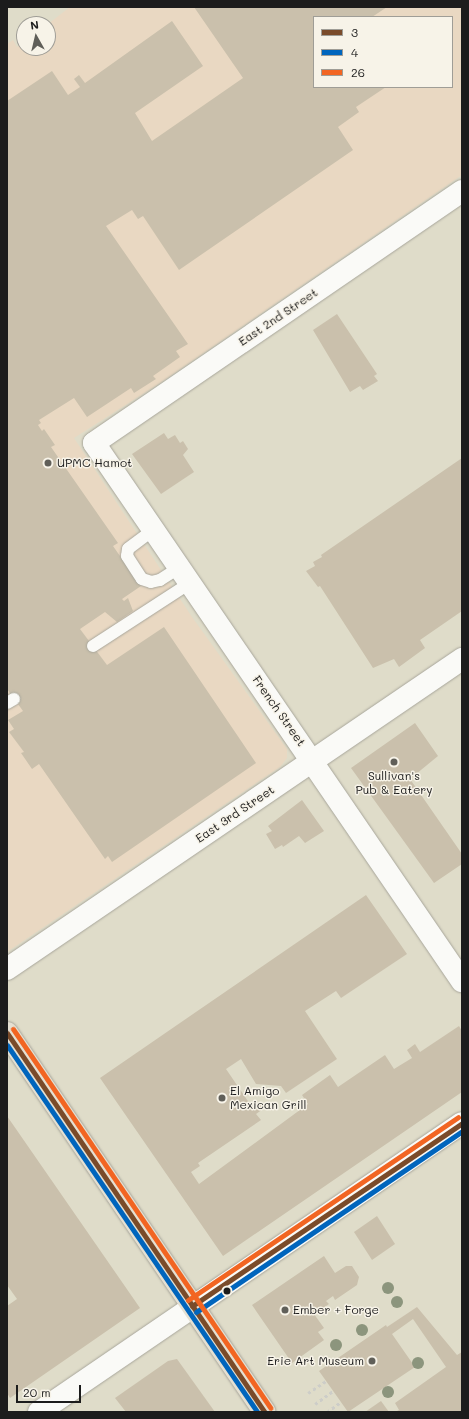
<!DOCTYPE html>
<html>
<head>
<meta charset="utf-8">
<style>
  body { margin:0 }
  #map { position:relative; width:469px; height:1419px; overflow:hidden; background:#dfdcc9; font-family:Mali,sans-serif }
  div>[style] { position:absolute }
  [style*='--x'] { left:calc(var(--x)*1px); top:calc(var(--y)*1px); width:calc(var(--w)*1px); rotate:calc(var(--a)*1deg) }
  .built>* { inset:0; background:#e9d8c2 }
  .building>* { inset:0; background:#cac0ac }
  .path>* { height:2.5px; margin-top:-1.25px; transform-origin:0; background:repeating-linear-gradient(90deg,#cdcdc8 0 3px,transparent 0 6px) }
  .roads { filter:drop-shadow(0 0 1px #a8a69b) drop-shadow(0 0 1px #a8a69b) }
  .lane>* { height:12px; margin:-6px; padding:0 6px; transform-origin:6px; border-radius:6px; background:#fafaf7 }
  .street>* { height:22px; margin:-11px; padding:0 11px; transform-origin:11px; border-radius:11px; background:#fafaf7 }
  .primary>* { height:22px; margin:-11px; padding:0 11px; transform-origin:11px; border-radius:11px; background:#e5e0d2 }
  .bus-1>* { height:5px; margin:-2.5px; padding:0 2.5px; transform-origin:2.5px; border-radius:2.5px; background:#7a4b2a }
  .bus-2>* { height:5px; margin:-2.5px; padding:0 2.5px; transform-origin:2.5px; border-radius:2.5px; background:#0065bd }
  .bus-3>* { height:5px; margin:-2.5px; padding:0 2.5px; transform-origin:2.5px; border-radius:2.5px; background:#f26522 }
  .trees>* { width:12px; height:12px; margin:-6px; border-radius:50%; background:#8c957d }
  .dots>* { width:11px; height:11px; translate:-50% -50%; box-sizing:border-box; border:2px solid #f7f3e8; border-radius:50% }
  span { translate:-50% -50%; white-space:nowrap; text-align:center; line-height:1.15; -webkit-text-stroke:3px #f7f3e8; paint-order:stroke }
  .street-label { font-size:12px; color:#1c1c1c }
  .poi-label { font-size:12px; color:#1c1c1c }
  .left { translate:0 -50%; text-align:left }
  .right { translate:-100% -50%; text-align:right }
  .frame { position:absolute; inset:0; border:8px solid #1c1c1c; pointer-events:none }
  .legend { position:absolute; left:313px; top:16px; width:140px; height:72px; box-sizing:border-box; background:#f7f3e8; border:1px solid #9f9d96; margin:0; padding:5px 7px; list-style:none; font-size:12px; color:#1c1c1c }
  .legend li { display:flex; align-items:center; gap:8px; height:20px }
  .legend b { width:20px; border:1px solid #9f9d96 }
  .north { position:absolute; left:16px; top:16px; width:40px; height:40px; box-sizing:border-box; background:#f7f3e8; border:1px solid #9f9d96; border-radius:50%; rotate:352deg; font-size:11px; font-weight:700; line-height:16px; text-align:center; color:#1c1c1c }
  .north::after { content:''; display:block; margin:auto; width:14px; height:18px; background:#605f59; clip-path:polygon(50% 0,100% 100%,50% 72%,0 100%) }
  .scale { position:absolute; left:16px; top:1385px; width:65px; height:18px; box-sizing:border-box; border:2px solid #1c1c1c; border-top:0; padding-left:5px; font-size:12px; line-height:14px; white-space:nowrap; color:#1c1c1c; -webkit-text-stroke:3px #f7f3e8; paint-order:stroke }
</style>
</head>
<body>
<div id="map">
  <div class="built">
    <div style="clip-path:polygon(evenodd,70px 7px,462px 7px,462px 175px,160px 383px,74px 438px,192px 617px,287px 749px,287px 758px,280px 767px,7px 952px,7px 44px,13px 40px,17px 47px,24px 42px,24px 48px,48px 48px,48px 24px,70px 7px,314px 17px,452px 17px,452px 87px,314px 87px,314px 17px)"></div>
  </div>
  <div class="building">
    <div style="clip-path:polygon(194px 7px,387px 7px,372px 17px,314px 17px,314px 87px,386px 87px,356px 107px,359px 112px,338px 127px,353px 150px,179px 270px,143px 216px,138px 219px,132px 210px,106px 226px,188px 344px,176px 351px,180px 357px,153px 376px,156px 379px,134px 393px,131px 388px,87px 417px,74px 398px,39px 420px,41px 423px,38px 425px,42px 431px,44px 429px,55px 445px,51px 447px,118px 543px,113px 546px,141px 586px,122px 599px,124px 601px,128px 598px,133px 611px,117px 622px,105px 612px,80px 629px,107px 665px,164px 627px,256px 763px,112px 862px,108px 856px,105px 859px,39px 764px,32px 769px,21px 753px,24px 752px,9px 732px,14px 729px,8px 720px,23px 711px,7px 689px,7px 101px,52px 71px,68px 95px,80px 87px,74px 79px,79px 75px,85px 83px,172px 21px,203px 66px,135px 113px,152px 141px,243px 78px)"></div>
    <div style="clip-path:polygon(337px 314px,377px 374px,374px 376px,378px 381px,363px 390px,360px 386px,350px 392px,313px 330px)"></div>
    <div style="clip-path:polygon(164px 433px,168px 439px,175px 435px,180px 443px,183px 441px,188px 449px,183px 455px,194px 472px,161px 494px,132px 454px)"></div>
    <div style="clip-path:polygon(462px 458px,462px 611px,420px 640px,425px 648px,399px 667px,394px 659px,373px 668px,320px 586px,318px 587px,306px 571px,315px 566px,313px 562px,322px 557px,321px 555px)"></div>
    <div style="clip-path:polygon(415px 723px,438px 756px,410px 779px,462px 854px,462px 864px,434px 883px,351px 768px)"></div>
    <div style="clip-path:polygon(302px 800px,324px 831px,305px 843px,299px 836px,283px 847px,282px 845px,275px 849px,266px 834px,272px 831px,268px 826px)"></div>
    <div style="clip-path:polygon(366px 895px,407px 954px,341px 998px,336px 991px,305px 1011px,337px 1059px,286px 1093px,281px 1086px,256px 1084px,241px 1059px,226px 1069px,252px 1107px,259px 1102px,263px 1109px,256px 1114px,261px 1120px,198px 1163px,200px 1166px,191px 1172px,199px 1184px,308px 1104px,302px 1095px,330px 1075px,338px 1087px,385px 1055px,394px 1069px,412px 1058px,407px 1050px,415px 1044px,420px 1052px,459px 1026px,462px 1031px,462px 1092px,223px 1256px,100px 1078px)"></div>
    <div style="clip-path:polygon(7px 1116px,140px 1308px,10px 1398px,7px 1393px,7px 1306px,17px 1299px,7px 1285px)"></div>
    <div style="clip-path:polygon(377px 1216px,395px 1244px,372px 1260px,354px 1232px)"></div>
    <div style="clip-path:polygon(324px 1256px,335px 1273px,346px 1266px,352px 1266px,359px 1277px,357px 1285px,335px 1300px,333px 1296px,326px 1301px,329px 1304px,314px 1314px,324px 1328px,318px 1332px,324px 1340px,292px 1363px,252px 1305px)"></div>
    <div style="clip-path:polygon(417px 1307px,457px 1355px,462px 1352px,462px 1412px,395px 1412px,399px 1410px,395px 1403px,446px 1367px,413px 1319px,392px 1334px,415px 1367px,348px 1412px,319px 1371px,386px 1325px,387px 1327px)"></div>
    <div style="clip-path:polygon(177px 1359px,215px 1412px,126px 1412px,115px 1398px,168px 1361px)"></div>
    <div style="clip-path:polygon(381px 1401px,389px 1412px,365px 1412px)"></div>
  </div>
  <div class="path">
    <div style="--x:308;--y:1393;--w:22;--a:-34"></div>
    <div style="--x:315;--y:1404;--w:22;--a:-36"></div>
    <div style="--x:327;--y:1412;--w:17;--a:-36"></div>
  </div>
  <div class="roads">
    <div class="lane">
      <div style="--x:153;--y:530;--w:31;--a:143"></div>
      <div style="--x:128;--y:549;--w:7;--a:98"></div>
      <div style="--x:127;--y:556;--w:27;--a:57"></div>
      <div style="--x:142;--y:579;--w:9;--a:18"></div>
      <div style="--x:151;--y:582;--w:9;--a:-13"></div>
      <div style="--x:160;--y:580;--w:24;--a:-33"></div>
      <div style="--x:93;--y:646;--w:116;--a:-33"></div>
      <div style="--x:7;--y:703;--w:8;--a:-30"></div>
    </div>
    <div class="street">
      <div style="--x:462;--y:191;--w:446;--a:145.6"></div>
      <div style="--x:94;--y:443;--w:652;--a:55.63"></div>
      <div style="--x:7;--y:969;--w:551;--a:-34.27"></div>
      <div style="--x:39;--y:1412;--w:512;--a:-34.34"></div>
    </div>
    <div class="primary">
      <div style="--x:7;--y:1033;--w:458;--a:55.8"></div>
    </div>
  </div>
  <div class="bus-1">
    <div style="--x:7;--y:1033;--w:458;--a:55.8"></div>
    <div style="--x:192;--y:1306;--w:326;--a:-34.1"></div>
  </div>
  <div class="bus-2">
    <div style="--x:7;--y:1045;--w:444;--a:55.7"></div>
    <div style="--x:196;--y:1312;--w:322;--a:-34.2"></div>
  </div>
  <div class="bus-3">
    <div style="--x:13;--y:1029;--w:458;--a:55.8"></div>
    <div style="--x:188;--y:1300;--w:326;--a:-34.1"></div>
  </div>
  <div class="trees">
    <div style="left:388px;top:1288px"></div>
    <div style="left:397px;top:1302px"></div>
    <div style="left:362px;top:1330px"></div>
    <div style="left:336px;top:1345px"></div>
    <div style="left:418px;top:1363px"></div>
    <div style="left:388px;top:1392px"></div>
  </div>
  <div class="dots">
    <div style="left:48px;top:463px;background:#605f59"></div>
    <div style="left:394px;top:762px;background:#605f59"></div>
    <div style="left:222px;top:1098px;background:#605f59"></div>
    <div style="left:227px;top:1291px;background:#1c1c1c"></div>
    <div style="left:285px;top:1310px;background:#605f59"></div>
    <div style="left:372px;top:1361px;background:#605f59"></div>
  </div>
  <div class="street-label">
    <span style="left:278px;top:317px;rotate:-34deg">East 2nd Street</span>
    <span style="left:279px;top:711px;rotate:55deg">French Street</span>
    <span style="left:235px;top:814px;rotate:-34deg">East 3rd Street</span>
  </div>
  <div class="poi-label">
    <span class="left" style="left:57px;top:463px">UPMC Hamot</span>
    <span style="left:394px;top:783px">Sullivan's<br>Pub &amp; Eatery</span>
    <span class="left" style="left:230px;top:1098px">El Amigo<br>Mexican Grill</span>
    <span class="left" style="left:293px;top:1310px">Ember + Forge</span>
    <span class="right" style="left:364px;top:1361px">Erie Art Museum</span>
  </div>
  <div class="frame"></div>
  <ul class="legend">
  <li><b style="height:5px;background:#7a4b2a"></b>3</li>
  <li><b style="height:5px;background:#0065bd"></b>4</li>
  <li><b style="height:5px;background:#f26522"></b>26</li>
  </ul>
  <div class="north">N</div>
  <div class="scale">20 m</div>
</div>
</body>
</html>
